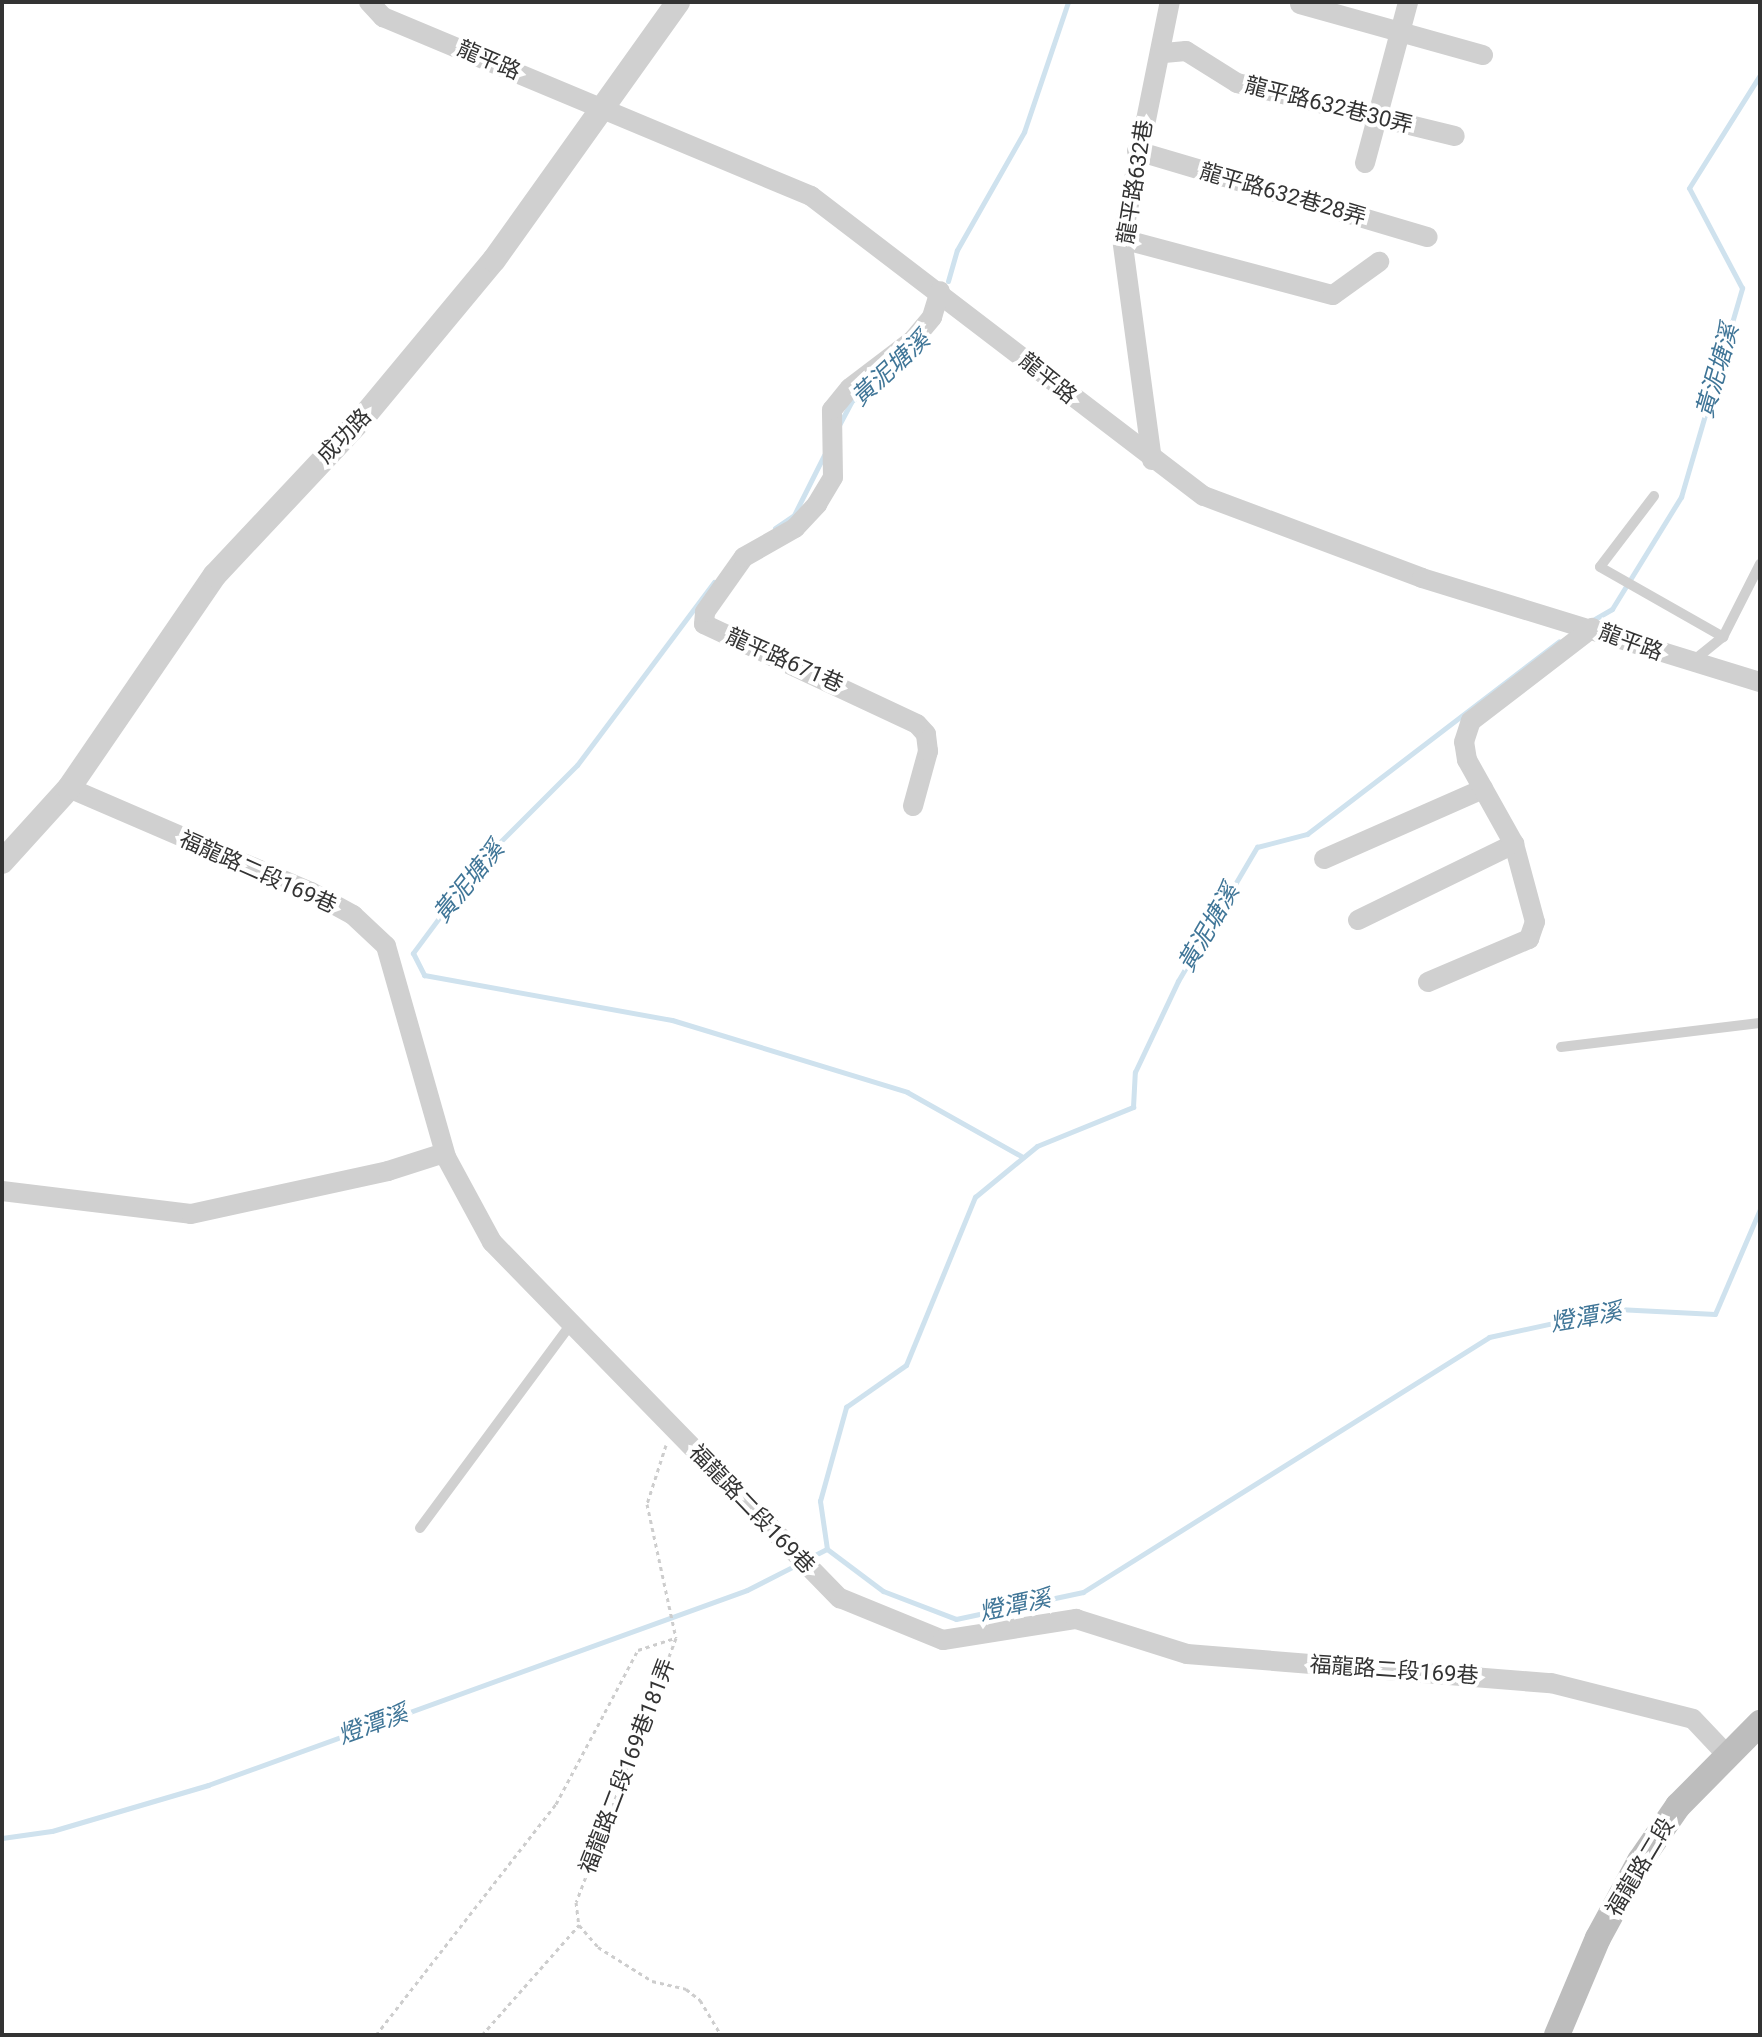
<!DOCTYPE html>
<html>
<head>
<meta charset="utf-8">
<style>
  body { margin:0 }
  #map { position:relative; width:1762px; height:2037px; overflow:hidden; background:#fff; font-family:Roboto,"Noto Sans TC",sans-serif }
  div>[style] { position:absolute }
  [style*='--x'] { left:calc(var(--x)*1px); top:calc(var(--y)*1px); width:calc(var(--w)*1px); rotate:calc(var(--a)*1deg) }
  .stream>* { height:5px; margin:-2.5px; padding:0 2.5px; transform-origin:2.5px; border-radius:2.5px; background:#cfe2ee }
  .path>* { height:3px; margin-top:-1.5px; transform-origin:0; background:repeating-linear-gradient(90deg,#cdcdcd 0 4px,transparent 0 8px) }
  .service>* { height:10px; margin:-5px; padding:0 5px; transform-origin:5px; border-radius:5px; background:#d0d0d0 }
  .minor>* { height:20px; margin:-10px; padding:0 10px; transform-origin:10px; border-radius:10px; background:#d0d0d0 }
  .tertiary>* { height:24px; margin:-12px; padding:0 12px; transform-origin:12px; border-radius:12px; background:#d0d0d0 }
  .secondary>* { height:26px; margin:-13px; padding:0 13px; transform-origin:13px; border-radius:13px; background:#bdbdbd }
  span { translate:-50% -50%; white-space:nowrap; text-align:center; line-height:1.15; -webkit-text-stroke:8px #fff; paint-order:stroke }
  .street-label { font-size:22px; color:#333 }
  .water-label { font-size:24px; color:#3f7597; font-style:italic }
  .frame { position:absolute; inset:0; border:4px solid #333; pointer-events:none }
</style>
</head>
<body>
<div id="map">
  <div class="stream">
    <div style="--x:948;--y:281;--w:32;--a:-74"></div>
    <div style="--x:957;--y:250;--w:136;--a:-60.4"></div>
    <div style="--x:1024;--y:132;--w:137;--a:-71.3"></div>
    <div style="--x:839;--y:425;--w:26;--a:-62"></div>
    <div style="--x:851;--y:402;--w:28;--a:-42"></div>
    <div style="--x:775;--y:528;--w:23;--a:-34"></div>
    <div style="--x:794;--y:515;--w:67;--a:-63.4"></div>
    <div style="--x:714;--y:582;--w:229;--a:126.8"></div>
    <div style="--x:577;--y:765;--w:134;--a:135"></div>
    <div style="--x:482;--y:860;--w:116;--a:126.6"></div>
    <div style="--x:413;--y:953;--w:25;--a:63"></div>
    <div style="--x:424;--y:975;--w:252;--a:10.3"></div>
    <div style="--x:672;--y:1020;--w:246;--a:17"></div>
    <div style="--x:907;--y:1092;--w:133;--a:29.3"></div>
    <div style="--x:1593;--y:620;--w:22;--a:-30"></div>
    <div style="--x:1612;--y:609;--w:132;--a:-58.4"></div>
    <div style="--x:1681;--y:497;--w:218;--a:-73.7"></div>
    <div style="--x:1742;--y:288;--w:113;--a:-117.9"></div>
    <div style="--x:1689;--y:188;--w:133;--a:-57.9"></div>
    <div style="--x:827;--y:1549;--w:49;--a:-98.3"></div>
    <div style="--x:820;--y:1501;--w:98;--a:-74.5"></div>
    <div style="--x:846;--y:1407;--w:73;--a:-35"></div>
    <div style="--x:906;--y:1365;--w:182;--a:-67.7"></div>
    <div style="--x:975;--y:1197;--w:80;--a:-39.4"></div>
    <div style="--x:1037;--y:1146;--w:104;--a:-22.1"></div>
    <div style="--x:1133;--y:1107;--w:35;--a:-87"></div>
    <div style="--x:1135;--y:1072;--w:101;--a:-64.7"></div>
    <div style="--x:1178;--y:981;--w:156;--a:-59.5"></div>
    <div style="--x:1257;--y:847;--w:52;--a:-14.6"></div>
    <div style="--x:1307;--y:834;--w:317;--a:-37.4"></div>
    <div style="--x:807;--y:1559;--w:22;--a:-27"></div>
    <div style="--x:827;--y:1549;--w:70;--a:36.9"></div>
    <div style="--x:883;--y:1591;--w:78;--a:21"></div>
    <div style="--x:956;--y:1619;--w:130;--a:-12"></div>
    <div style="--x:1083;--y:1592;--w:479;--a:-32.1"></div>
    <div style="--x:1489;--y:1337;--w:131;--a:-12.3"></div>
    <div style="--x:1617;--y:1309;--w:98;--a:2.9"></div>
    <div style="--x:1715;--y:1314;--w:114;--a:-66.8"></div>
    <div style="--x:2;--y:1838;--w:50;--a:-8"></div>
    <div style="--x:52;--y:1831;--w:163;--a:-16.4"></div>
    <div style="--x:208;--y:1785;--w:573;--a:-19.89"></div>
    <div style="--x:747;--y:1590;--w:57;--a:-27"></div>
  </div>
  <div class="path">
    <div style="--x:666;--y:1445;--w:62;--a:107.9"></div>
    <div style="--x:647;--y:1504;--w:137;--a:77.8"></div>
    <div style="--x:676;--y:1638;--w:282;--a:110.7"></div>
    <div style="--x:576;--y:1902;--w:23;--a:83"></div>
    <div style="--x:579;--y:1925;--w:29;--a:49"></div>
    <div style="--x:598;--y:1947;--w:64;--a:32.2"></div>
    <div style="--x:652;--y:1981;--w:35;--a:13"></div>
    <div style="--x:686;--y:1989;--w:18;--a:38"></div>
    <div style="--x:700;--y:2000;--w:41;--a:59"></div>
    <div style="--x:376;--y:2035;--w:293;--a:-52.1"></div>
    <div style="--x:556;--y:1804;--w:174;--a:-62"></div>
    <div style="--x:638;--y:1650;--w:40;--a:-18"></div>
    <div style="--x:482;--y:2035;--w:147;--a:-48.6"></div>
  </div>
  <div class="service">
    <div style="--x:1654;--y:496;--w:89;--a:127.3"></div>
    <div style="--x:1600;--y:567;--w:142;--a:29.6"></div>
    <div style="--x:1693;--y:661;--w:38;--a:-39"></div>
    <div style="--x:1723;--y:637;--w:82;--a:-63.1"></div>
    <div style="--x:1561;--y:1047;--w:200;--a:-6.9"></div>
    <div style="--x:420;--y:1528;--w:252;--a:-53.5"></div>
  </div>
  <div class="minor">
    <div style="--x:369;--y:2;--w:21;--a:47"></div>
    <div style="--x:383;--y:17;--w:464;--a:22.7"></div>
    <div style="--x:811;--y:196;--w:494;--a:37.4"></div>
    <div style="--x:1204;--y:496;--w:233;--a:20.6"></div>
    <div style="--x:1422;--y:578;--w:354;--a:17.1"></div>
    <div style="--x:1300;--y:4;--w:190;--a:15.6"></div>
    <div style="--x:1164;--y:53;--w:22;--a:-5"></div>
    <div style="--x:1186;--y:51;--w:60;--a:32.1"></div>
    <div style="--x:1237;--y:83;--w:224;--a:13.7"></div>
    <div style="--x:1137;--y:151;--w:303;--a:16.5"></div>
    <div style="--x:1365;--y:163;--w:167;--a:-75"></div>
    <div style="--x:1122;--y:239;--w:218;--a:14.9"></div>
    <div style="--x:1333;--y:295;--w:57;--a:-35.7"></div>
    <div style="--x:1152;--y:460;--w:223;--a:-97.7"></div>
    <div style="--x:1122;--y:239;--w:242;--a:-78.6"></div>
    <div style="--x:69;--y:788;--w:263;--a:23.3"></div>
    <div style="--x:311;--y:892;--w:48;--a:28.7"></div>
    <div style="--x:353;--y:915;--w:45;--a:43.2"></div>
    <div style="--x:386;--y:946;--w:219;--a:74.1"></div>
    <div style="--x:446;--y:1157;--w:97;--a:61.6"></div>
    <div style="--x:492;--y:1242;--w:498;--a:45.7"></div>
    <div style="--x:840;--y:1598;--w:111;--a:22.2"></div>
    <div style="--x:943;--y:1640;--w:135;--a:-9"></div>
    <div style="--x:1076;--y:1619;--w:116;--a:17.5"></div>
    <div style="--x:1187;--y:1654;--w:365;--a:4.6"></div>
    <div style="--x:1551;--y:1683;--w:146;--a:14.2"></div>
    <div style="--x:1693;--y:1719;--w:47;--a:46.7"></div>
    <div style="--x:913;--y:806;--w:57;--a:-74.7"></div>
    <div style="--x:928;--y:751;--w:17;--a:-97"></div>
    <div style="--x:926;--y:734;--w:13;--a:-132"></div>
    <div style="--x:917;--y:724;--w:235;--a:-154.9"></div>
    <div style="--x:704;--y:624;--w:12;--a:-85"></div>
    <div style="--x:705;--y:612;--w:67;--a:-54.7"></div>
    <div style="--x:744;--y:557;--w:59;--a:-29.6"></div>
    <div style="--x:795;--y:528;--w:33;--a:-47"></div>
    <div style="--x:817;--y:504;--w:31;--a:-59"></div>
    <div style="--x:833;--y:477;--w:67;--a:-90.9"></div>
    <div style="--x:832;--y:410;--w:28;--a:-51"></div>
    <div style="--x:850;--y:388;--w:79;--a:-37.3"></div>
    <div style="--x:913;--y:340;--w:30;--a:-50"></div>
    <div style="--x:932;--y:317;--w:27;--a:-73"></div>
    <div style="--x:1324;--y:859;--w:174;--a:-23.8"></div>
    <div style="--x:1358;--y:920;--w:174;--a:-26"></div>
    <div style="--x:1428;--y:982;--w:110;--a:-23.1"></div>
    <div style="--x:1529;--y:939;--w:18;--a:-71"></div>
    <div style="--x:1535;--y:922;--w:81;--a:-105.1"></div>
    <div style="--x:1514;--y:844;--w:96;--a:-119.2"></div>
    <div style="--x:1467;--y:760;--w:18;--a:-99"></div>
    <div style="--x:1464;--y:742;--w:22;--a:-72"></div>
    <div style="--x:1471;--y:721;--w:153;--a:-37.5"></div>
    <div style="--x:2;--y:1191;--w:190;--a:6.9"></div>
    <div style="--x:191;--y:1214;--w:202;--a:-12.3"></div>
    <div style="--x:388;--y:1171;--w:59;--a:-17.8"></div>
  </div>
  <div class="tertiary">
    <div style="--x:2;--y:862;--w:100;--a:-47.8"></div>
    <div style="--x:69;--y:788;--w:258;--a:-55.6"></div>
    <div style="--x:215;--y:575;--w:221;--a:-46.8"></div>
    <div style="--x:366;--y:414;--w:200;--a:-50.3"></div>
    <div style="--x:494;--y:260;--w:317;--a:-54.5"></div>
  </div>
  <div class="secondary">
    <div style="--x:1557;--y:2035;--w:105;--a:-67.1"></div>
    <div style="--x:1598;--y:1938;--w:88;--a:-61.4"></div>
    <div style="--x:1640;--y:1861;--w:67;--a:-55.4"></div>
    <div style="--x:1678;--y:1806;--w:117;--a:-45.3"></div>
  </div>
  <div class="street-label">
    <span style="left:489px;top:60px;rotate:23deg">龍平路</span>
    <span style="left:1329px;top:105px;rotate:14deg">龍平路632巷30弄</span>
    <span style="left:1135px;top:182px;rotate:-81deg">龍平路632巷</span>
    <span style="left:1283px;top:194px;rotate:16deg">龍平路632巷28弄</span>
    <span style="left:1048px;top:378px;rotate:39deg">龍平路</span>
    <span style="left:344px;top:436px;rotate:-46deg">成功路</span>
    <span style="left:1631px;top:642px;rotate:20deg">龍平路</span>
    <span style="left:785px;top:660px;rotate:24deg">龍平路671巷</span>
    <span style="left:258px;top:872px;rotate:24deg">福龍路二段169巷</span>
    <span style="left:752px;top:1509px;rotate:46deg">福龍路二段169巷</span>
    <span style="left:1394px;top:1670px;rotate:4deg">福龍路二段169巷</span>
    <span style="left:627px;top:1766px;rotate:-69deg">福龍路二段169巷181弄</span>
    <span style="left:1640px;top:1867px;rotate:-59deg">福龍路二段</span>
  </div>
  <div class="water-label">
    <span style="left:891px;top:369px;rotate:-43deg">黃泥塘溪</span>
    <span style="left:1718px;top:371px;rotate:-74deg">黃泥塘溪</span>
    <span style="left:469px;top:882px;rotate:-51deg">黃泥塘溪</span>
    <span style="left:1209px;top:928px;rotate:-60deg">黃泥塘溪</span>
    <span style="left:1586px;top:1318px;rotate:-10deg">燈潭溪</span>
    <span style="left:1015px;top:1606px;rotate:-12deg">燈潭溪</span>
    <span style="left:373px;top:1725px;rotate:-20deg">燈潭溪</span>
  </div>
  <div class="frame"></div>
</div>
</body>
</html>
